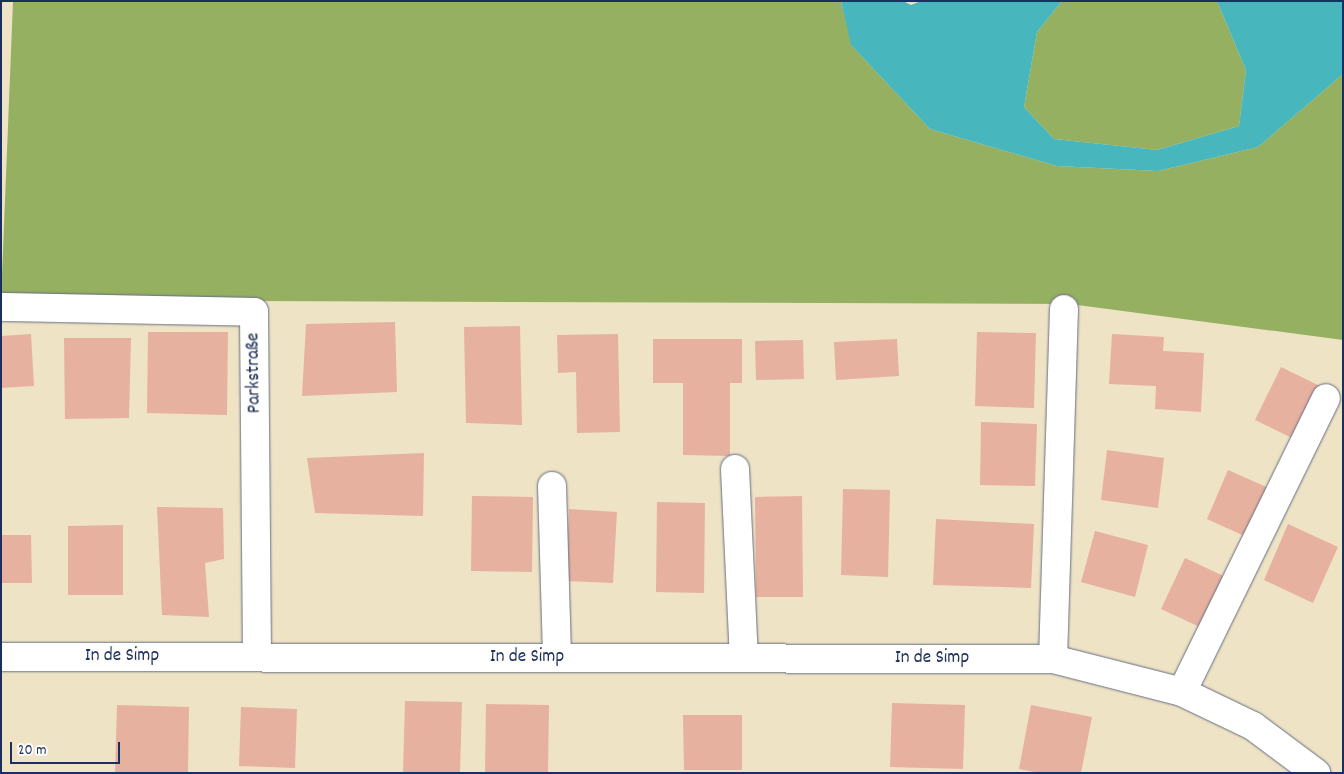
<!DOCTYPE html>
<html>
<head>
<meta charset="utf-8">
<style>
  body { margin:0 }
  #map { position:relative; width:1344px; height:774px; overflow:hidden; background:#efe3c5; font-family:Dekko,sans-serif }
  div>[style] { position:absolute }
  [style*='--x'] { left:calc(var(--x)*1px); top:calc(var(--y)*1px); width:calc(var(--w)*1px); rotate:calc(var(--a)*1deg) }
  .forest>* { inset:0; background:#96b061 }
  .water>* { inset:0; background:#47b6bd }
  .building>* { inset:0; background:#e7b19f }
  .roads { filter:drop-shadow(0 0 1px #656e82) drop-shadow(0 0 1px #656e82) }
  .minor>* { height:28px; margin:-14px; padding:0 14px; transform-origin:14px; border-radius:14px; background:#fff }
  span { translate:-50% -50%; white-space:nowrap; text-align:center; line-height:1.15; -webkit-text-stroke:4.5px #fdfcf7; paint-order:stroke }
  .street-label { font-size:19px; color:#1b2f5e }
  .frame { position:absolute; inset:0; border:2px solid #1b2f5e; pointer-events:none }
  .scale { position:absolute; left:10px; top:742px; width:110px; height:22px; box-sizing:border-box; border:2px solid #1b2f5e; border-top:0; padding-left:6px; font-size:15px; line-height:18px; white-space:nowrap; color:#1b2f5e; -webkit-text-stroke:4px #fdfcf7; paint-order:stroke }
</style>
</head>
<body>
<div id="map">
  <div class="forest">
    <div style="clip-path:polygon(13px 1px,841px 1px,852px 46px,930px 129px,1057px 166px,1158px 171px,1258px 147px,1343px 74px,1343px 340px,1070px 304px,1px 300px)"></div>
    <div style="clip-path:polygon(1062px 1px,1217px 1px,1246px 70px,1239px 126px,1157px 150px,1054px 139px,1024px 107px,1037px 32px)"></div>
  </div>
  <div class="water">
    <div style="clip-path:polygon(841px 1px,903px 1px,911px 5px,921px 1px,1062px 1px,1037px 32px,1024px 107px,1054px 139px,1157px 150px,1239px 126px,1246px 70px,1217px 1px,1343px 1px,1343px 74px,1258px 147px,1158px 171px,1057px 166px,930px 129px,851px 45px)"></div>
  </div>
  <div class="building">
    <div style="clip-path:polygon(395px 322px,397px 392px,302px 396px,306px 324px)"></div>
    <div style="clip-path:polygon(520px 326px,522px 425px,466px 423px,464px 327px)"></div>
    <div style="clip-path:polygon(148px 332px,228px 332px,227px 415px,147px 413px)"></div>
    <div style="clip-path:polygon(977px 332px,1036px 333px,1034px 408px,975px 406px)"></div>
    <div style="clip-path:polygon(31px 334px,34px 386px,1px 388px,1px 336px)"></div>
    <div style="clip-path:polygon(618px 334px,620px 432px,577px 433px,576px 372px,558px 373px,557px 335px)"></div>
    <div style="clip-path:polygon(1112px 334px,1164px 337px,1163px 351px,1204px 353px,1201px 412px,1155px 409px,1156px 386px,1109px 384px)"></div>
    <div style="clip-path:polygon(64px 338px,131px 338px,129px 418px,65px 419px)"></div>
    <div style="clip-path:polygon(653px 339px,742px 339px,742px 383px,730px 383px,730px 456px,683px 455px,683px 383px,653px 383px)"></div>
    <div style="clip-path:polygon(897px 339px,899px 376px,836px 380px,834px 342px)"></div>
    <div style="clip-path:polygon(803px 340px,804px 379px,756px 380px,755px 341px)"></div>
    <div style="clip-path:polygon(1281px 367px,1324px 388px,1298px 441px,1255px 420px)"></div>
    <div style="clip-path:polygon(981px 422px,1037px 424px,1035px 486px,980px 485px)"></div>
    <div style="clip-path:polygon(1107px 450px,1164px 458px,1158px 508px,1101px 500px)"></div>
    <div style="clip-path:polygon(424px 453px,423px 516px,315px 513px,307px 458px)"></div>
    <div style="clip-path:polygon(1228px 470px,1273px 490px,1251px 539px,1207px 519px)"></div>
    <div style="clip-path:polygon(843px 489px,890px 490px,888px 577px,841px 575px)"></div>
    <div style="clip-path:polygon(472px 496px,533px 497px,532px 572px,471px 571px)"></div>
    <div style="clip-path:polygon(802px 496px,803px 597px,756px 597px,755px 497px)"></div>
    <div style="clip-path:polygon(657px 502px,705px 503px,704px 593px,656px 592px)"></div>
    <div style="clip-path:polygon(157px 507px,223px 508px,224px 559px,205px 563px,209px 617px,162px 615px)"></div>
    <div style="clip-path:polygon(569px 509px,617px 512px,613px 583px,566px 581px)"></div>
    <div style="clip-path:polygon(936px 519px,1034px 524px,1031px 588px,933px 585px)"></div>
    <div style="clip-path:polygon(1288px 524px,1338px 547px,1313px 603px,1264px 580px)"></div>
    <div style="clip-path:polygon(123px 525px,123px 595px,68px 595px,68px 526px)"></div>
    <div style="clip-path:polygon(1095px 531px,1148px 545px,1135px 597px,1081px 582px)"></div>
    <div style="clip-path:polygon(1px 535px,31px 535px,32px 583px,1px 583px)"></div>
    <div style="clip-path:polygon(1185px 558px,1230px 579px,1206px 630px,1161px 609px)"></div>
    <div style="clip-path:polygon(405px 701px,462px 702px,460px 773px,403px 773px)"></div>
    <div style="clip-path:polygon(892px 703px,965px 705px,963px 769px,890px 767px)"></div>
    <div style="clip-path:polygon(486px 704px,549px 705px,548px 773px,485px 773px)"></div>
    <div style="clip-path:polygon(117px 705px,189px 707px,188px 773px,115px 773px)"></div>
    <div style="clip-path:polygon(1031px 705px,1092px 717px,1081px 773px,1039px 773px,1019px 769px)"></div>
    <div style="clip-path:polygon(241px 707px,297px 709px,295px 768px,239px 766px)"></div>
    <div style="clip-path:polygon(683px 715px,742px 715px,742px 770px,684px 770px)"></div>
  </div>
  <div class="roads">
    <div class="minor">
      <div style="--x:1;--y:307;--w:253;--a:1.1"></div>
      <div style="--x:254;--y:312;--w:344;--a:89.5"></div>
      <div style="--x:735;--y:469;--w:189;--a:87.3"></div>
      <div style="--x:552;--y:486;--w:172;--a:88.3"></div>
      <div style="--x:1;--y:657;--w:1052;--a:0.11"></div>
      <div style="--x:1053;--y:659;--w:133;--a:14.3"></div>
      <div style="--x:1182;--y:692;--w:79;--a:25.6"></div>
      <div style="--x:1253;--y:726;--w:79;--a:36.7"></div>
      <div style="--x:1053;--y:659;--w:350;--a:-88.2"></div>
      <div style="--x:1182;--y:692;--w:327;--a:-63.9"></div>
    </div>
  </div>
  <div class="street-label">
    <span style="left:255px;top:373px;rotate:-91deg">Parkstraße</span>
    <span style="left:122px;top:657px">In de Simp</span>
    <span style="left:527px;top:658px">In de Simp</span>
    <span style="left:932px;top:659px">In de Simp</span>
  </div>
  <div class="frame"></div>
  <div class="scale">20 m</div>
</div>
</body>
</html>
